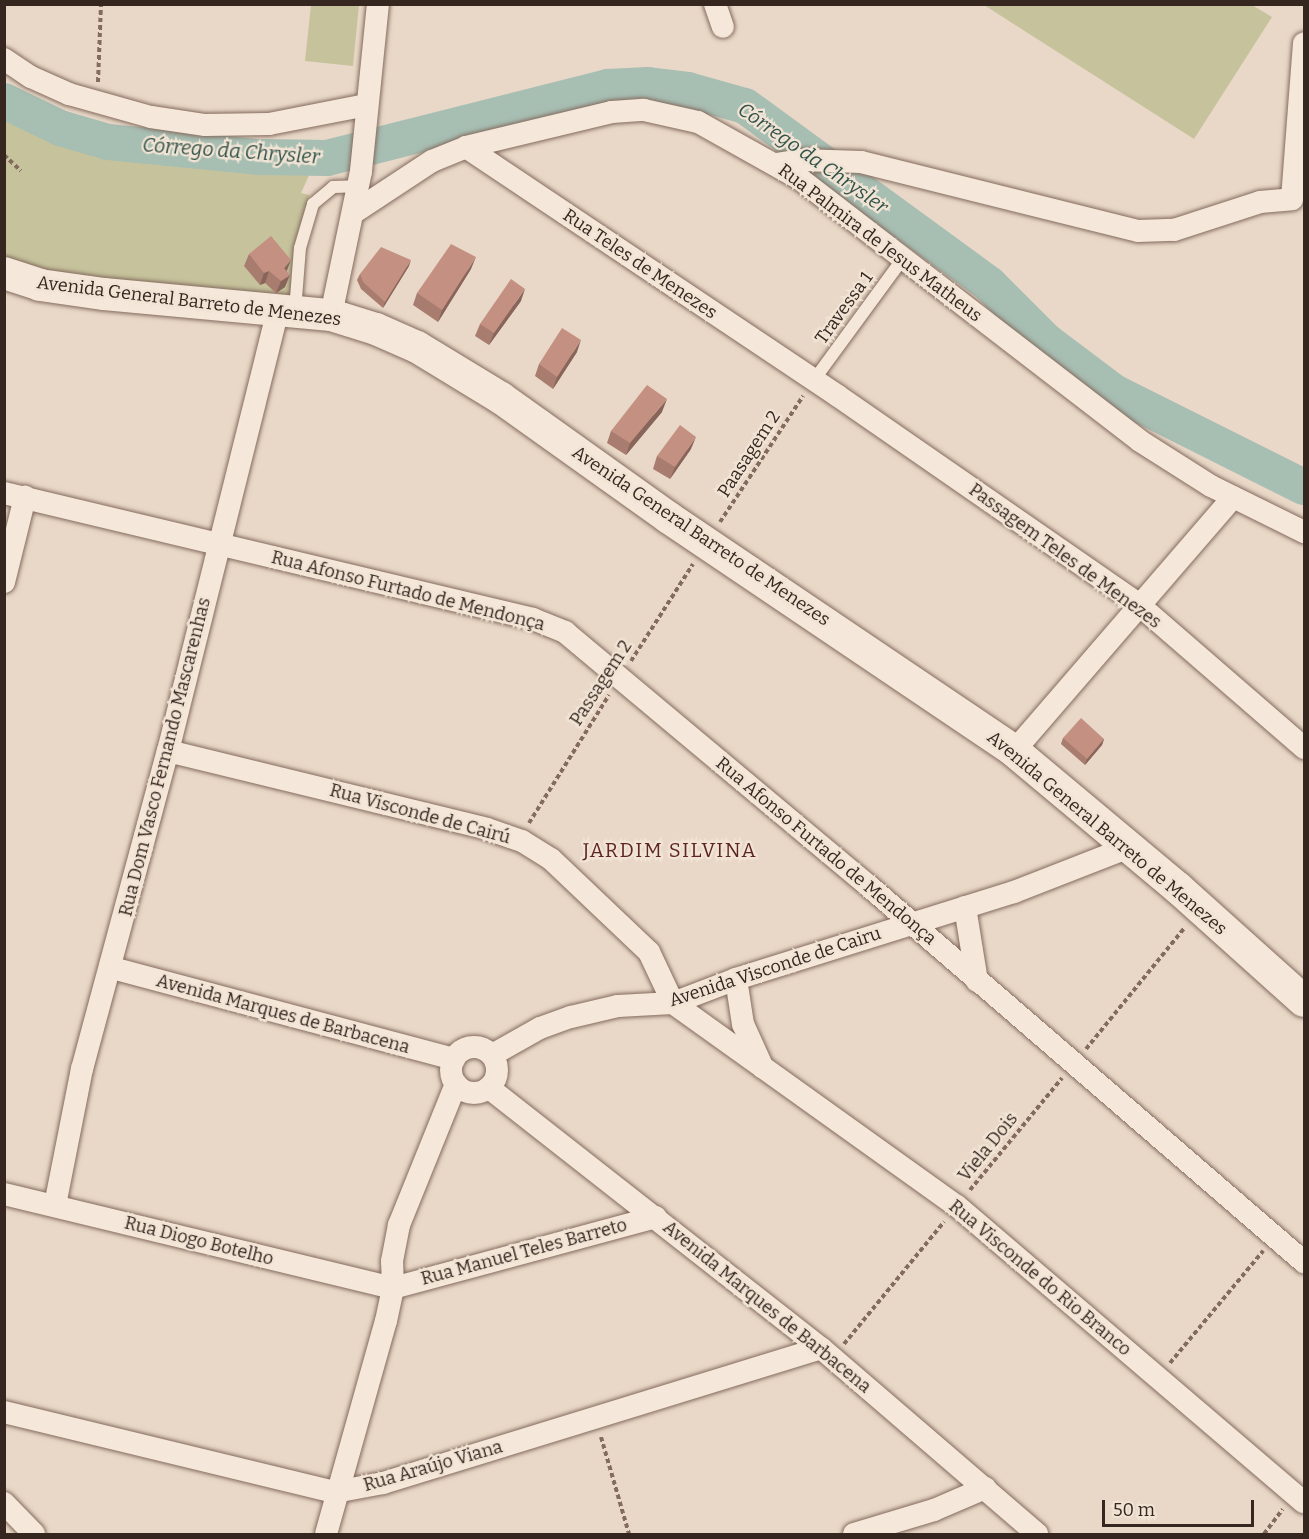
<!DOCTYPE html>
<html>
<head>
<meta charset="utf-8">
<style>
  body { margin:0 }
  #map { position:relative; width:1309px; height:1539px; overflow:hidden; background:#e9d8c7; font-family:Bitter,serif }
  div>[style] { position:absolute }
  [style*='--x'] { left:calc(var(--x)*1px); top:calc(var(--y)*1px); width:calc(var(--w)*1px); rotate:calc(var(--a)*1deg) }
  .green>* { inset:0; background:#c6c39c }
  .river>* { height:36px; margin:-18px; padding:0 18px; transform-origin:18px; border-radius:18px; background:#a7beb3 }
  .path>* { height:4px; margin-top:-2px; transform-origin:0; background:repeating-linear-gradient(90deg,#836b5e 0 4.5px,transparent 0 7.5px) }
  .roads { filter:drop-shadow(0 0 2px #836b5e) drop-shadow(0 0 2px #836b5e) }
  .service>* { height:12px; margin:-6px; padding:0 6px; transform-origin:6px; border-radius:6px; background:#f5e7d9 }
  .minor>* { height:22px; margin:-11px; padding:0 11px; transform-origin:11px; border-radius:11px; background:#f5e7d9 }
  .minor>.ring { margin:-11px; padding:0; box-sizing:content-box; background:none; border:22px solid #f5e7d9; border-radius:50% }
  .secondary>* { height:32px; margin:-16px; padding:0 16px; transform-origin:16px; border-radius:16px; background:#f5e7d9 }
  .wall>* { inset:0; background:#a87c6f }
  .shaded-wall>* { inset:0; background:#88655a }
  .building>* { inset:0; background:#c39081 }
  span { translate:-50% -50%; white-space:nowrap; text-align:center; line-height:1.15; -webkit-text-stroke:4.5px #f2e4d5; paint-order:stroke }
  .street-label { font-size:18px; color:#352620 }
  .water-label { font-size:20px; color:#31534a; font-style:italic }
  .neighbourhood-label { font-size:20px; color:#5d2524; letter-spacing:1.5px }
  .frame { position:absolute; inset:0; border:6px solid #352620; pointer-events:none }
  .scale { position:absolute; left:1102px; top:1500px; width:152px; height:27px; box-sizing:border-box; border:3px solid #352620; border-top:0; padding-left:8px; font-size:18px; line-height:21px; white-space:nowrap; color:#352620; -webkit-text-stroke:4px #f2e4d5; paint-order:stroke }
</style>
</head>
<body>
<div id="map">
  <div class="green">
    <div style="clip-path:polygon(311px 5px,359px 5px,353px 66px,305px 61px)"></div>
    <div style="clip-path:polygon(1252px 5px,1272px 17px,1194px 139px,984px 5px)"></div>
    <div style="clip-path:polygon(4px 108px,56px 131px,156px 154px,237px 166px,311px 171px,301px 193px,309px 195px,289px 302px,69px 279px,5px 259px)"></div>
  </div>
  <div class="river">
    <div style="--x:4;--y:101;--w:62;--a:25.7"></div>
    <div style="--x:60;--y:128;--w:50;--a:16.3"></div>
    <div style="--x:108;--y:142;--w:152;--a:5.7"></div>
    <div style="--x:259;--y:157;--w:68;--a:0.8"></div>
    <div style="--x:327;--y:158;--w:290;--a:-14.2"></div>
    <div style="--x:608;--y:87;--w:40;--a:-2.9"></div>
    <div style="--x:648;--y:85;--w:40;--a:7.1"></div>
    <div style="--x:688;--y:90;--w:59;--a:15.7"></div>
    <div style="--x:745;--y:106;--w:302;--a:36.1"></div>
    <div style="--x:989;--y:284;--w:81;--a:45"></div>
    <div style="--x:1046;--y:341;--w:85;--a:36.9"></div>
    <div style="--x:1114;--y:392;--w:212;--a:26.6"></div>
  </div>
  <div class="path">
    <div style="--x:98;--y:82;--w:78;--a:-87.8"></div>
    <div style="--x:4;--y:155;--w:23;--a:43"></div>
    <div style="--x:720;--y:522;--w:151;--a:-56.6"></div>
    <div style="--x:631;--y:661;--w:115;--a:-57.4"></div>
    <div style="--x:529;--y:823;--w:151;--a:-58"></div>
    <div style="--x:1086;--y:1049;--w:157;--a:-50.9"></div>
    <div style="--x:970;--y:1190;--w:145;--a:-50.6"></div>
    <div style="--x:844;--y:1344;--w:158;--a:-50.7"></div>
    <div style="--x:1170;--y:1363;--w:146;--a:-50.3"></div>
    <div style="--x:601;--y:1437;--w:101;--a:73.9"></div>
    <div style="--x:1264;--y:1534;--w:31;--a:-53"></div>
  </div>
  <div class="roads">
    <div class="service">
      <div style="--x:295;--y:311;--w:63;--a:-85.5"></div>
      <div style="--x:300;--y:248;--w:46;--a:-73.5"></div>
      <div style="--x:313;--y:204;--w:26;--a:-40"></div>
      <div style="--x:333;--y:187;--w:24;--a:-2"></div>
      <div style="--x:814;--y:380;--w:152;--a:-53.8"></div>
    </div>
    <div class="minor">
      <div style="--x:715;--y:4;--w:24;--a:71"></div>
      <div style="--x:4;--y:59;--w:32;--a:34"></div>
      <div style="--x:31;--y:77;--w:42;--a:24.1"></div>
      <div style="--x:69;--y:94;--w:85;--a:15.7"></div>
      <div style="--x:151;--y:117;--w:55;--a:8.4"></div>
      <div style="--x:205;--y:125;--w:64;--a:-0.9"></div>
      <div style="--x:269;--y:124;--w:100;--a:-11"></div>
      <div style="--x:466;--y:147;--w:448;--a:33.8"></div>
      <div style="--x:838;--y:396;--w:365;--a:34.7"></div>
      <div style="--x:1138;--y:604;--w:220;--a:40.9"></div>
      <div style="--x:776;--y:164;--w:25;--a:-9"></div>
      <div style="--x:801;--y:160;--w:60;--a:1.9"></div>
      <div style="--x:861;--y:162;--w:285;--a:14"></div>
      <div style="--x:1138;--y:231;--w:36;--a:-2"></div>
      <div style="--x:1174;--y:230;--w:90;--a:-18"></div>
      <div style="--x:1260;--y:202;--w:32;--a:-5"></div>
      <div style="--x:1292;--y:199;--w:156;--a:-85.6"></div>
      <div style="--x:353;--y:213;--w:95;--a:-33.4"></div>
      <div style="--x:432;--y:161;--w:37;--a:-22"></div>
      <div style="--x:466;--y:147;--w:150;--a:-13.5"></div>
      <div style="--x:612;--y:112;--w:32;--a:-4"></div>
      <div style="--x:644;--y:110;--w:55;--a:12.5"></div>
      <div style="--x:698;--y:122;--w:117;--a:29.2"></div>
      <div style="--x:800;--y:179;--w:429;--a:37.6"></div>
      <div style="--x:1140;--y:441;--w:84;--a:32.4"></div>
      <div style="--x:1211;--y:486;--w:104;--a:26.3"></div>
      <div style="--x:331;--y:315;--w:147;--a:-78.2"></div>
      <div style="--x:361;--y:171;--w:168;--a:-84.2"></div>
      <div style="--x:4;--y:493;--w:544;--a:13.4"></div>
      <div style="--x:533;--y:619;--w:35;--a:22"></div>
      <div style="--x:565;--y:632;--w:398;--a:39.9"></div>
      <div style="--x:870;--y:887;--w:574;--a:40.83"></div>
      <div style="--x:4;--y:582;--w:88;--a:-76.1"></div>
      <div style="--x:168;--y:751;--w:328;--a:13.7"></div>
      <div style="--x:487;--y:829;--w:37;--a:19"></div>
      <div style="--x:522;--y:841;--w:34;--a:32"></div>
      <div style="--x:551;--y:859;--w:135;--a:43.5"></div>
      <div style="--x:649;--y:952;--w:56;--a:64.8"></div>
      <div style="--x:673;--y:1003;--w:349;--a:35.6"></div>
      <div style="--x:957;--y:1206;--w:456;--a:40.5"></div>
      <div style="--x:1014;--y:751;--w:335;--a:-49.2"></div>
      <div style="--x:965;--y:907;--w:75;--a:80.8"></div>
      <div style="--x:112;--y:968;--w:354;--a:14.9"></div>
      <div style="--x:736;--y:979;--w:46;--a:81.2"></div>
      <div style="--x:743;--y:1024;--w:48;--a:65.6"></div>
      <div class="ring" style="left:451px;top:1047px;width:24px;height:24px"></div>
      <div style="--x:492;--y:1055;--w:55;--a:-29.4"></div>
      <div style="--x:540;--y:1028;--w:33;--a:-20"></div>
      <div style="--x:571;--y:1017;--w:48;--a:-13.2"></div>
      <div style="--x:618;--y:1006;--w:55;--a:-3.1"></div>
      <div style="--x:673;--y:1003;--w:67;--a:-20.9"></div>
      <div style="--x:736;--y:979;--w:291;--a:-17.4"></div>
      <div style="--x:1014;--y:892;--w:121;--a:-21.3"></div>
      <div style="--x:489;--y:1088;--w:422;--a:38.1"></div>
      <div style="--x:821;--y:1348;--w:285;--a:40.7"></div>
      <div style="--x:4;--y:1194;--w:400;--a:13.6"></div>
      <div style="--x:393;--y:1288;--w:272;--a:-15.1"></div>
      <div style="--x:55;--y:1205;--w:139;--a:-78.8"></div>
      <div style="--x:82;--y:1069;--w:329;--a:-74.9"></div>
      <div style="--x:168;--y:751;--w:455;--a:-76"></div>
      <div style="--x:4;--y:1412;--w:341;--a:13.6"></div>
      <div style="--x:335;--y:1492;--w:49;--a:-10.6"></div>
      <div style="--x:383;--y:1483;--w:458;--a:-17.1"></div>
      <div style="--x:4;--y:1503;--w:43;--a:45.9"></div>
      <div style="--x:326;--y:1534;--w:221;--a:-74.3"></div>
      <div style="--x:386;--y:1321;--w:34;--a:-78"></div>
      <div style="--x:393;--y:1288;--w:27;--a:-92"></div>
      <div style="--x:392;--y:1261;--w:37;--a:-79"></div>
      <div style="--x:399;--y:1225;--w:152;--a:-68"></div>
      <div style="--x:854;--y:1534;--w:84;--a:-16.7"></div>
      <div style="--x:934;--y:1510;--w:56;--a:-23.3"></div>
    </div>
    <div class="secondary">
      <div style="--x:4;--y:273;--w:38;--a:18"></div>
      <div style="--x:40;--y:285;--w:65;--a:8"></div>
      <div style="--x:104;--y:294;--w:228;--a:5.3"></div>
      <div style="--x:331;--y:315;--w:47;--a:17.3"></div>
      <div style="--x:376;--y:329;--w:45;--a:23.7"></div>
      <div style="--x:417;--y:347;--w:98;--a:31.3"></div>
      <div style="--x:501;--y:398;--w:206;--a:35.5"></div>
      <div style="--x:669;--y:518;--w:416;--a:34"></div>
      <div style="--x:1014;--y:751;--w:214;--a:39.9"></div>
      <div style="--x:1178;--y:888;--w:169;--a:41.9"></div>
    </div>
  </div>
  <div class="wall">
    <div style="clip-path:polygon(249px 254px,287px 272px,285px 287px,276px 293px,265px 283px,260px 285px,244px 266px)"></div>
    <div style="clip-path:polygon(409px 266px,383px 308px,361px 289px,357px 280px,360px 274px)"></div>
    <div style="clip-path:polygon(471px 269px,438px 322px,413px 305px,417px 293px)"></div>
    <div style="clip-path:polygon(521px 301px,489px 345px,475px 336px,480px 324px)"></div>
    <div style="clip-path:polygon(577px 352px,553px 389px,535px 376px,539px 364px)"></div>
    <div style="clip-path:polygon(662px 412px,626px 455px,607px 443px,611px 431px)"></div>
    <div style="clip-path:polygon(691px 449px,670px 479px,653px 469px,657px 456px)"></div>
    <div style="clip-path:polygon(1063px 738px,1104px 739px,1102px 745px,1085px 765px,1061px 744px)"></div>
  </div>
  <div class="shaded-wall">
    <div style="clip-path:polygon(476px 257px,471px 269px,438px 322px,442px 310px)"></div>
    <div style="clip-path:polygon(291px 260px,286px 273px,279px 281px,284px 268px)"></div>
    <div style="clip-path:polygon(411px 260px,409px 266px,383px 308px,385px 302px)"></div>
    <div style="clip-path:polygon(269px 271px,265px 283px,260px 285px,264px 273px)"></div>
    <div style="clip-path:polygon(290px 275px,285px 287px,276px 293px,281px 281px)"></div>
    <div style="clip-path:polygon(525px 289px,521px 301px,489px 345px,494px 333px)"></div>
    <div style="clip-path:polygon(581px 340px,577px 352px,553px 389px,557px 377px)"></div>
    <div style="clip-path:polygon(667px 399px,662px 412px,626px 455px,630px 443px)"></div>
    <div style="clip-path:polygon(696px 437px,691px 449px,670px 479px,675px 467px)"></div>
    <div style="clip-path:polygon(1104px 739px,1102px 745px,1085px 765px,1087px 759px)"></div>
  </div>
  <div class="building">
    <div style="clip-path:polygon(271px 236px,291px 260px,284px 268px,290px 275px,281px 281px,269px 271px,264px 273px,249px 254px)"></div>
    <div style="clip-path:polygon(451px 244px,476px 257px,442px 310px,417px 293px)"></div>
    <div style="clip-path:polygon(381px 247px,411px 260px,385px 302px,363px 282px,360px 274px)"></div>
    <div style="clip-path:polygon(511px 279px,525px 289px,494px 333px,480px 324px)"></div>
    <div style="clip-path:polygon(562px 328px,581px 340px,557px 377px,539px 364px)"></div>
    <div style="clip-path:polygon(647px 385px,667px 399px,630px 443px,611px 431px)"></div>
    <div style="clip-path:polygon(680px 425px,696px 437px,675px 467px,657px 456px)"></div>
    <div style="clip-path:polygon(1081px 718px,1104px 739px,1087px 759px,1063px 738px)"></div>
  </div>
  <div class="street-label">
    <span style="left:880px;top:243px;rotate:37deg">Rua Palmira de Jesus Matheus</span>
    <span style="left:640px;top:264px;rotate:34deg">Rua Teles de Menezes</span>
    <span style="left:189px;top:301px;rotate:7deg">Avenida General Barreto de Menezes</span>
    <span style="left:844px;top:308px;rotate:-54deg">Travessa 1</span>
    <span style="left:749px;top:454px;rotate:-57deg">Paasagem 2</span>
    <span style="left:701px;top:536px;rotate:34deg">Avenida General Barreto de Menezes</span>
    <span style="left:1065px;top:556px;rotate:36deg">Passagem Teles de Menezes</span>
    <span style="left:408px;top:591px;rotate:14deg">Rua Afonso Furtado de Mendonça</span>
    <span style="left:601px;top:683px;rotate:-57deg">Passagem 2</span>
    <span style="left:165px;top:757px;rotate:-76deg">Rua Dom Vasco Fernando Mascarenhas</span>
    <span style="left:420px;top:814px;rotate:15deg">Rua Visconde de Cairú</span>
    <span style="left:1107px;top:833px;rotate:40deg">Avenida General Barreto de Menezes</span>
    <span style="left:826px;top:851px;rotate:40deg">Rua Afonso Furtado de Mendonça</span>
    <span style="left:775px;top:967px;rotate:-18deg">Avenida Visconde de Cairu</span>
    <span style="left:283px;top:1014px;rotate:15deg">Avenida Marques de Barbacena</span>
    <span style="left:988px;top:1147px;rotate:-51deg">Viela Dois</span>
    <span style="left:199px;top:1241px;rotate:14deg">Rua Diogo Botelho</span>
    <span style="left:524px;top:1252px;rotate:-15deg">Rua Manuel Teles Barreto</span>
    <span style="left:1040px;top:1278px;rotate:40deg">Rua Visconde do Rio Branco</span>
    <span style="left:767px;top:1307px;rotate:39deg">Avenida Marques de Barbacena</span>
    <span style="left:433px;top:1466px;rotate:-16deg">Rua Araújo Viana</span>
  </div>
  <div class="water-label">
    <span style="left:231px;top:151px;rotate:4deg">Córrego da Chrysler</span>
    <span style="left:813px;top:158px;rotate:35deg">Córrego da Chrysler</span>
  </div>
  <div class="neighbourhood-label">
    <span style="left:670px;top:850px">JARDIM SILVINA</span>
  </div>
  <div class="frame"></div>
  <div class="scale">50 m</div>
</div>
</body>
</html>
